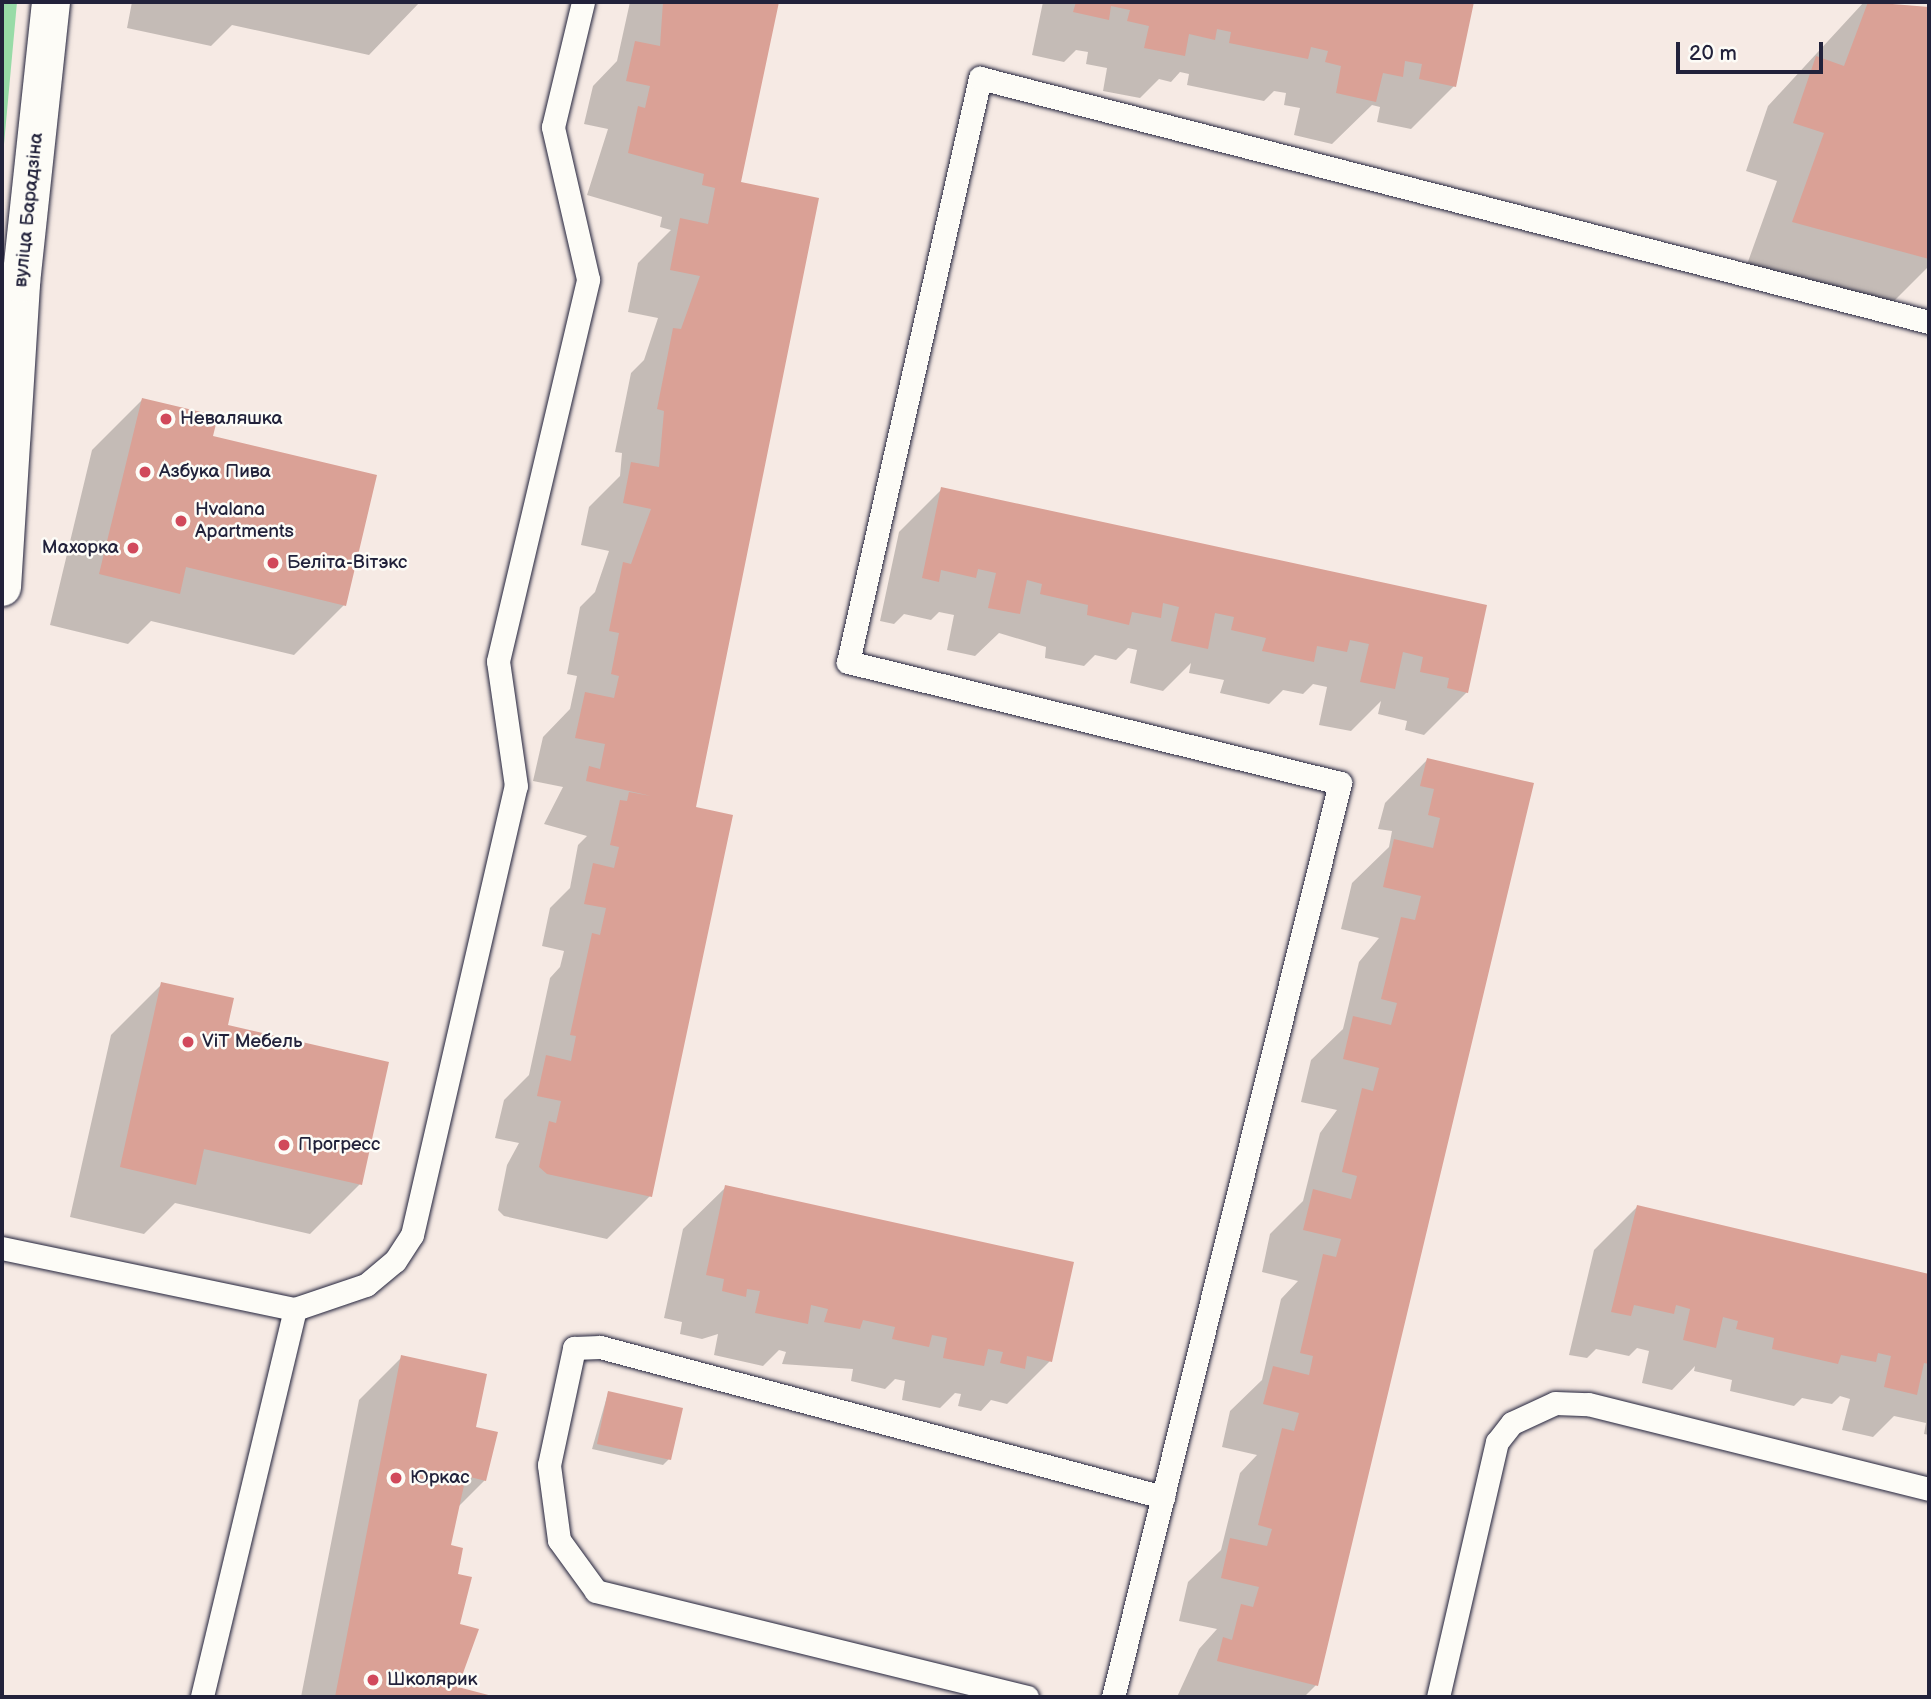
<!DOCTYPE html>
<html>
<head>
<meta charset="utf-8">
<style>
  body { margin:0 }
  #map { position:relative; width:1931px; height:1699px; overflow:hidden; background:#f6eae4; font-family:"Balsamiq Sans",sans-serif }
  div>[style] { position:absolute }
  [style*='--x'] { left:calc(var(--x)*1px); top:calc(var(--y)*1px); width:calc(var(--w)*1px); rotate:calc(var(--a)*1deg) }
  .green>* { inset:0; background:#98dba7 }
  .shadow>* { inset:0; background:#0003 }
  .building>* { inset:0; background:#daa196 }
  .roads { filter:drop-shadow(0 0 2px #22223b) drop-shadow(0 0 2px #22223b) }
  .service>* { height:23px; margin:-11.5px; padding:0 11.5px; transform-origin:11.5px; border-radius:11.5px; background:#fdfcf7 }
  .tertiary>* { height:38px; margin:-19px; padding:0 19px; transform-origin:19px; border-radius:19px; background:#fdfcf7 }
  .dots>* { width:19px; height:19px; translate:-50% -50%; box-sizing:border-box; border:4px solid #fdfcf7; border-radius:50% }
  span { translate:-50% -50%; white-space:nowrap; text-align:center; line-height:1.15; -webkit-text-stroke:5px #fdfcf7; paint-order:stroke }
  .street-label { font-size:19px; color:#22223b }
  .poi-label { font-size:19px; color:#22223b }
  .left { translate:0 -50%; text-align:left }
  .right { translate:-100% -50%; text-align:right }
  .frame { position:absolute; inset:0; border:4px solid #22223b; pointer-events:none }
  .scale { position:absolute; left:1676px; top:42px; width:147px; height:32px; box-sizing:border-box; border:4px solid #22223b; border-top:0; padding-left:9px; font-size:21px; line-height:24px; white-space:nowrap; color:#22223b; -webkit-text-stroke:5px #fdfcf7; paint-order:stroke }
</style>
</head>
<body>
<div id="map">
  <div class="green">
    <div style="clip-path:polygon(2px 2px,17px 2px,2px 166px)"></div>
  </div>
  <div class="shadow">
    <div style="clip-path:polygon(132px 2px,420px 2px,369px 55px,232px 25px,211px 46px,127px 28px)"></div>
    <div style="clip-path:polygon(630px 2px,777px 2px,738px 184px,694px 808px,650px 1196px,607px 1239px,504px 1216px,498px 1210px,507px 1165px,519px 1143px,495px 1138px,504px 1100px,529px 1075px,550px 978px,560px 967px,564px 951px,542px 946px,550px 908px,570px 888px,578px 845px,587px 836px,544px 824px,563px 787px,533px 781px,543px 737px,570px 709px,577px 676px,567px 674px,580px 607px,595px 592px,609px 551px,581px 545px,589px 507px,620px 476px,622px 453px,615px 452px,631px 373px,644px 360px,658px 318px,628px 312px,638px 263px,671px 230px,660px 227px,662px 217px,587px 195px,608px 129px,584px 124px,593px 86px,617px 61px)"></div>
    <div style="clip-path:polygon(1043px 2px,1472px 2px,1454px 86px,1411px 129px,1377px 122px,1380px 107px,1372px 105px,1332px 144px,1294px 135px,1300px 108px,1284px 105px,1286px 93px,1274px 91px,1264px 101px,1187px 85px,1189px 74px,1180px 72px,1171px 82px,1159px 79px,1140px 98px,1103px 91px,1107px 68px,1086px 64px,1088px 52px,1076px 50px,1064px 62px,1032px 55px)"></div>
    <div style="clip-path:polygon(1864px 2px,1929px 9px,1929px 266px,1887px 308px,1745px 270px,1777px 181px,1746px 171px,1768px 106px)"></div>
    <div style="clip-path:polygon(142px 400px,211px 437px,344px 605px,294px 655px,151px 621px,128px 644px,50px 625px,92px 450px)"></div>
    <div style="clip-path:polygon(942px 489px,1485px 607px,1467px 692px,1424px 735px,1405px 730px,1407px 721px,1378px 714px,1381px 701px,1351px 731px,1319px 725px,1327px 687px,1313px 684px,1303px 694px,1283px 690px,1269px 704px,1220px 693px,1224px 680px,1189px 673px,1191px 663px,1163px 691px,1130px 683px,1137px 650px,1128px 648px,1116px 660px,1095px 655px,1084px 666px,1045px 658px,1046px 647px,999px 633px,975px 656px,947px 650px,954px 615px,939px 612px,931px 620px,904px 614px,894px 624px,880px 621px,899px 532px)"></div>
    <div style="clip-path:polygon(1427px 760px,1532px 785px,1316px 1685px,1304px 1697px,1177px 1697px,1199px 1649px,1217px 1629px,1179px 1621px,1188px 1582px,1221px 1550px,1240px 1473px,1257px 1455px,1222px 1447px,1230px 1411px,1262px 1380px,1281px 1299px,1298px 1281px,1262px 1272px,1270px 1234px,1303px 1201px,1320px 1133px,1337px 1110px,1301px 1102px,1311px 1060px,1343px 1029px,1359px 962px,1379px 938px,1341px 929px,1352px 883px,1389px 847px,1392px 831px,1378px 829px,1385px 803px)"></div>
    <div style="clip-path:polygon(162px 984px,226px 1026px,360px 1184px,310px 1234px,175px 1203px,144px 1234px,70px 1217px,111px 1035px)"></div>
    <div style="clip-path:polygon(726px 1187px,1050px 1361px,1007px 1404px,991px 1400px,981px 1411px,958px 1406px,961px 1394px,955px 1393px,940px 1408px,902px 1400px,905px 1381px,895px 1379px,885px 1389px,851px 1381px,853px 1369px,782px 1364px,786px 1352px,779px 1350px,763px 1366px,714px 1355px,718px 1334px,702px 1339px,680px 1334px,682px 1322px,664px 1318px,683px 1229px)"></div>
    <div style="clip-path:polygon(1637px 1207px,1929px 1276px,1929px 1435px,1924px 1434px,1926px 1423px,1894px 1416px,1873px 1437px,1842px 1430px,1850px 1399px,1840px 1396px,1832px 1404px,1802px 1398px,1794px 1406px,1730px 1391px,1732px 1380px,1694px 1371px,1695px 1366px,1672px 1390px,1642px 1383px,1649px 1351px,1637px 1348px,1629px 1356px,1596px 1349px,1587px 1358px,1569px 1355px,1594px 1250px)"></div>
    <div style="clip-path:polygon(402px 1357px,474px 1428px,485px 1480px,457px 1508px,449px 1546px,456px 1575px,456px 1688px,493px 1697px,301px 1697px,359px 1400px)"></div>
    <div style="clip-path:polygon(608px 1393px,669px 1459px,663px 1465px,592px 1449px)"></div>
  </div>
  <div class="building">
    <div style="clip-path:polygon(663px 2px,779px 2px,741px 182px,819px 198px,696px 807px,733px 815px,652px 1197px,547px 1174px,539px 1167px,549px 1121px,556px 1123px,561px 1101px,537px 1096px,546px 1055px,571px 1061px,576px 1036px,570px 1035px,592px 933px,600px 935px,606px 908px,584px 904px,593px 863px,614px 868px,619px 847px,610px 845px,620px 800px,627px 801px,629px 792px,651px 796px,586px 781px,589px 766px,600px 769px,605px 744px,575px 738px,585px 692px,614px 698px,619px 676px,611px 674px,619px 633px,609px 631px,623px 562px,631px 564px,651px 509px,623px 503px,631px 462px,659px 467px,664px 411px,657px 409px,673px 328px,681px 329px,700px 276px,670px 270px,680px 218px,708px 224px,715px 188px,702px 185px,704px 174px,628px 153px,638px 106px,645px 108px,650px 86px,626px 81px,635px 41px,660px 46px)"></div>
    <div style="clip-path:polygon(1076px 2px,1474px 2px,1456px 87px,1419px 79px,1422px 64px,1405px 61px,1403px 77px,1383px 73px,1376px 102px,1336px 93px,1341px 66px,1325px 62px,1328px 51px,1311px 47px,1308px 59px,1229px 43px,1231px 32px,1217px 29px,1215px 40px,1189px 34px,1185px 56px,1144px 48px,1149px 26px,1127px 21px,1130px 10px,1111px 6px,1109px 20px,1073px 12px)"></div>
    <div style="clip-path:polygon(1868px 2px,1929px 7px,1929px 259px,1792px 222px,1824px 133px,1793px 123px,1816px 56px,1844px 66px)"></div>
    <div style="clip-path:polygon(142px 398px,218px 416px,213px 436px,377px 475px,346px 606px,186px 567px,180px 594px,99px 574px)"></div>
    <div style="clip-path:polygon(941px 487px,1487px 605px,1468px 693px,1447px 688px,1449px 678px,1420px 672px,1423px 657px,1403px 652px,1395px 689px,1360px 682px,1369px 644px,1350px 640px,1347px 652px,1317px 646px,1314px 662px,1262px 651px,1266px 638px,1231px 630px,1234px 617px,1215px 613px,1208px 649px,1171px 641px,1179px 607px,1163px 603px,1161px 618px,1132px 612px,1129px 625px,1087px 615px,1088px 605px,1040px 594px,1042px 584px,1027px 580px,1020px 614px,988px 608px,996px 573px,978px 569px,976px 578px,941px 570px,939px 582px,922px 578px)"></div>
    <div style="clip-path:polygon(1427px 758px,1534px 783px,1318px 1686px,1217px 1661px,1223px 1637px,1232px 1640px,1241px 1604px,1253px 1607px,1259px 1587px,1221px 1578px,1230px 1538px,1267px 1546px,1272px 1529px,1258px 1525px,1282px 1428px,1294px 1431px,1299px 1413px,1263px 1404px,1273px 1366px,1309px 1375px,1313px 1356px,1300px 1353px,1323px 1254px,1336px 1257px,1341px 1239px,1303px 1230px,1313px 1189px,1351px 1199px,1357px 1176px,1342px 1172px,1362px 1088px,1373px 1091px,1379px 1068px,1343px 1059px,1353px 1016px,1391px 1025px,1397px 1003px,1381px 999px,1401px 917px,1415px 920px,1421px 896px,1383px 887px,1394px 839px,1433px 848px,1440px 818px,1428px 815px,1434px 789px,1420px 786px)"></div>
    <div style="clip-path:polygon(161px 982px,234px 998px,228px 1025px,389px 1062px,362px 1185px,204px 1149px,196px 1185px,120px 1167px)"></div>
    <div style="clip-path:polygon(725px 1185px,1074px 1262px,1052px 1362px,1027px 1356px,1025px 1369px,1000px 1363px,1003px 1352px,988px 1349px,984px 1366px,943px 1358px,947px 1338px,932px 1335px,929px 1347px,892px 1339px,895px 1327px,863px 1320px,860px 1329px,824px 1322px,828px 1309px,811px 1305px,808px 1324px,755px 1313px,760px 1291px,747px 1289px,746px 1297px,722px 1291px,724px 1279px,706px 1275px)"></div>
    <div style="clip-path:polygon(1637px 1205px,1929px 1274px,1929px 1364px,1924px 1363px,1917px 1395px,1884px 1387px,1891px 1356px,1878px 1353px,1876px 1362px,1841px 1355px,1838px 1364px,1772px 1349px,1774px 1338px,1736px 1329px,1738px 1321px,1723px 1317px,1716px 1348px,1683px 1340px,1690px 1309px,1676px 1305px,1674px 1314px,1634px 1305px,1631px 1316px,1611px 1312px)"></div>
    <div style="clip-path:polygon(401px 1355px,487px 1374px,476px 1427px,498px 1432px,486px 1481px,466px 1476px,451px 1545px,463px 1548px,458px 1574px,472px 1577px,460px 1624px,479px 1629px,458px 1687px,496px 1697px,335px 1697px)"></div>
    <div style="clip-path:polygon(608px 1391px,683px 1408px,671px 1460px,597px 1444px)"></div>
  </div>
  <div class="roads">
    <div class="service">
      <div style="--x:2;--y:1248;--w:299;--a:11.8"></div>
      <div style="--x:295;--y:1309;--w:399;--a:103.5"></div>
      <div style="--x:295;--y:1309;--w:75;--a:-18.7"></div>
      <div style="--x:366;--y:1285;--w:38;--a:-40"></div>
      <div style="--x:395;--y:1261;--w:31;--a:-57"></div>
      <div style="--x:412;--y:1235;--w:461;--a:-77"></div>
      <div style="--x:516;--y:786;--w:126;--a:-98.2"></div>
      <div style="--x:498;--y:661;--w:392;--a:-76.7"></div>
      <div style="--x:588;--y:279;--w:156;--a:-103"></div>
      <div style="--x:553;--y:127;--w:129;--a:-76.5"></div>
      <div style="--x:1027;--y:1697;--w:444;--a:-166.2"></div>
      <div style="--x:596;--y:1591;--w:63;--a:-126"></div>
      <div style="--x:559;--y:1540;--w:76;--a:-97.6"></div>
      <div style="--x:549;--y:1465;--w:120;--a:-77.9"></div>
      <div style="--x:574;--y:1348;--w:26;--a:-2"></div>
      <div style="--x:600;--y:1347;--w:583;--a:14.92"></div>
      <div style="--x:1113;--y:1697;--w:942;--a:-76.05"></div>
      <div style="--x:1340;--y:783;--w:507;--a:-166.18"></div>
      <div style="--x:848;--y:662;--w:599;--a:-77.26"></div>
      <div style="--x:980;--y:78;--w:980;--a:14.42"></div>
      <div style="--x:1438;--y:1697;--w:262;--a:-77"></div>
      <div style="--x:1497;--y:1442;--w:24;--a:-52"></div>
      <div style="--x:1512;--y:1423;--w:47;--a:-24.9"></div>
      <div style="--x:1555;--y:1403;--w:33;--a:2"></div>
      <div style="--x:1588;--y:1404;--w:351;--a:14"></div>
    </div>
    <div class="tertiary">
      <div style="--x:2;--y:587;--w:305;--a:-86.4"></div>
      <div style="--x:21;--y:283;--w:283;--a:-83.9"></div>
    </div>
  </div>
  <div class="dots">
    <div style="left:166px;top:419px;background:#d1495b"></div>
    <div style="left:145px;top:472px;background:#d1495b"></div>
    <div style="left:181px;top:521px;background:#d1495b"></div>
    <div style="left:133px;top:548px;background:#d1495b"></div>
    <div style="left:273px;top:563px;background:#d1495b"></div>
    <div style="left:188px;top:1042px;background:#d1495b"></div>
    <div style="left:284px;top:1145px;background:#d1495b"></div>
    <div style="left:396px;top:1478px;background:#d1495b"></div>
    <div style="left:373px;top:1680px;background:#d1495b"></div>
  </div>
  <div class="street-label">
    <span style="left:29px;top:210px;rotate:-84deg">вуліца Барадзіна</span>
  </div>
  <div class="poi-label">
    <span class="left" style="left:180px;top:419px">Неваляшка</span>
    <span class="left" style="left:159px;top:472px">Азбука Пива</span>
    <span class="left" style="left:195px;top:521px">Hvalana<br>Apartments</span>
    <span class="right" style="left:119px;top:548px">Махорка</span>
    <span class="left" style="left:287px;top:563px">Беліта-Вітэкс</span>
    <span class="left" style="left:202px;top:1042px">ViT Мебель</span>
    <span class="left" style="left:298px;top:1145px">Прогресс</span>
    <span class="left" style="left:410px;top:1478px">Юркас</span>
    <span class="left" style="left:387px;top:1680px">Школярик</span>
  </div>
  <div class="frame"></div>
  <div class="scale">20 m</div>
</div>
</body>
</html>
